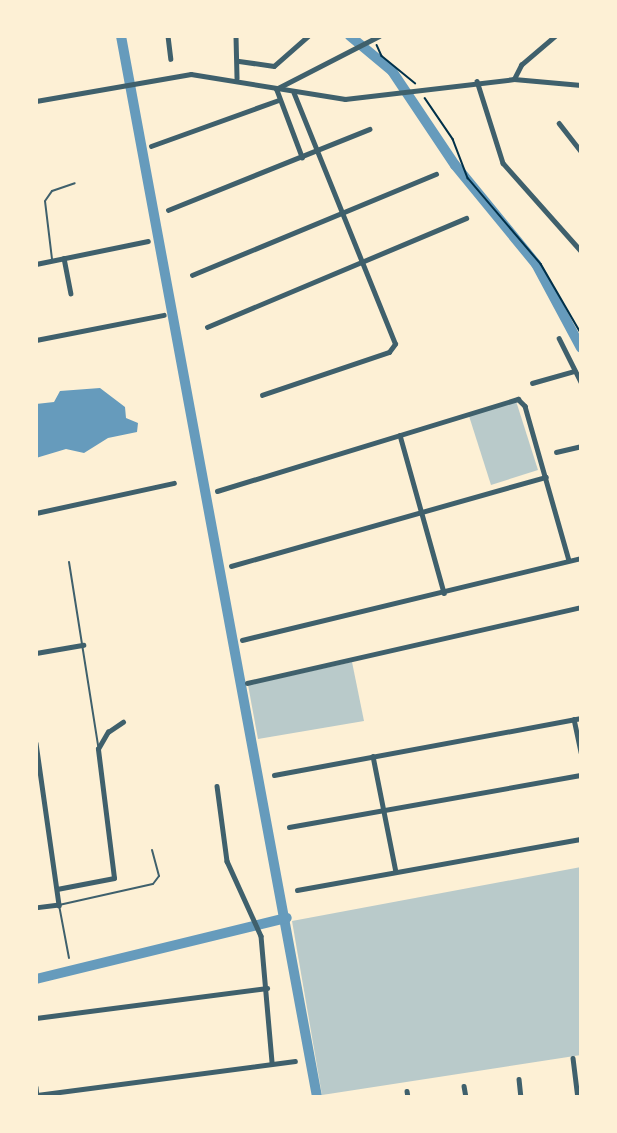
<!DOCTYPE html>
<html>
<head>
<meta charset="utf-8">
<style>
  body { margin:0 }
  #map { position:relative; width:617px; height:1133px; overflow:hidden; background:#fdf0d5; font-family:"Golos Text",sans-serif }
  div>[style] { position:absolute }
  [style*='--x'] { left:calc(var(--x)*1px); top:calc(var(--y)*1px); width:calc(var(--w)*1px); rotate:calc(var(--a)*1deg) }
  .green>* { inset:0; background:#b9caca }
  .water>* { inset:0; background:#669bbc }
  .canal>* { height:10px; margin:-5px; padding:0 5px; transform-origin:5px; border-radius:5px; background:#669bbc }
  .path>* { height:1.5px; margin:-0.75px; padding:0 0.75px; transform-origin:0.75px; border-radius:0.75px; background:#003049 }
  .service>* { height:2px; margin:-1px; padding:0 1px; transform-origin:1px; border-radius:1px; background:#3f606c }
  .minor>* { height:4.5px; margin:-2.25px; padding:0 2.25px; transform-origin:2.25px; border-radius:2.25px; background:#3f606c }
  span { translate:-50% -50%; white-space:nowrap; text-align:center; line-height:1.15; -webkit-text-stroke:5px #fdf0d5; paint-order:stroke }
  .frame { position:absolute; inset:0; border:38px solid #fdf0d5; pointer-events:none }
</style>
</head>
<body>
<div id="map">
  <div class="green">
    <div style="clip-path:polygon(516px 401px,538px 470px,491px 485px,469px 416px)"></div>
    <div style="clip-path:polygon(352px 662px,364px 721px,258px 739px,248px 685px)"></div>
    <div style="clip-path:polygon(581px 867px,581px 1055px,322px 1095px,292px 921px)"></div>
  </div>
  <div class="water">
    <div style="clip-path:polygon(100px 388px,125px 407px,126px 418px,138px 423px,137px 432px,108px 438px,84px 453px,66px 449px,36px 458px,36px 404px,54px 402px,60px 391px)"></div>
  </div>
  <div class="canal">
    <div style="--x:121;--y:36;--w:1079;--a:79.53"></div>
    <div style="--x:350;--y:36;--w:55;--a:39.8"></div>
    <div style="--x:392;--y:71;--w:113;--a:56.2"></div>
    <div style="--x:455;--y:165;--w:128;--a:50.7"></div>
    <div style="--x:536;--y:264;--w:95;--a:61.8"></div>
    <div style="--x:36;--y:979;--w:258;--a:-13.7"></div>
  </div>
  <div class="path">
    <div style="--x:377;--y:45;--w:12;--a:66"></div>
    <div style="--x:382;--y:56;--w:43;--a:39.3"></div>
    <div style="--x:425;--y:98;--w:50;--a:55.7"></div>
    <div style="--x:453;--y:139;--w:42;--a:69"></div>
    <div style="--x:468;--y:178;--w:113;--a:49.7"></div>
    <div style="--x:541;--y:264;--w:80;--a:59.9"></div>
  </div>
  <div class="service">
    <div style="--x:52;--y:259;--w:58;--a:-96.9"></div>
    <div style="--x:45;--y:201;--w:12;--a:-55"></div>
    <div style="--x:52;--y:191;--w:24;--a:-19"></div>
    <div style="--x:69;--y:562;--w:186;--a:81"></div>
    <div style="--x:69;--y:958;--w:54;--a:-100.7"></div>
    <div style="--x:59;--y:905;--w:96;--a:-12.6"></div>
    <div style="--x:153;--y:884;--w:10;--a:-53"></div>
    <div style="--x:159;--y:876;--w:27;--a:-105"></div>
  </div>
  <div class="minor">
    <div style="--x:168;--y:36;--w:23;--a:83"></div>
    <div style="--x:236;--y:36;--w:42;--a:88.6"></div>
    <div style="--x:239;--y:61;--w:35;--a:8"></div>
    <div style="--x:274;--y:66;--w:45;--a:-41.4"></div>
    <div style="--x:514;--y:79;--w:16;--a:-63"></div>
    <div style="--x:521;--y:65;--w:45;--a:-40.5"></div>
    <div style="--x:477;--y:81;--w:86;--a:72.4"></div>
    <div style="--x:503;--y:163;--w:118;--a:48.4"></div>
    <div style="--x:36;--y:101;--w:157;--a:-9.9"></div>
    <div style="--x:191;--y:74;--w:156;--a:9.2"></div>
    <div style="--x:345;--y:99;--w:170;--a:-6.7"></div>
    <div style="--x:514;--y:79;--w:67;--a:5.1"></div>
    <div style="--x:559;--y:123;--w:36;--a:52"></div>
    <div style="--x:151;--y:146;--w:136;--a:-19.8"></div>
    <div style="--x:302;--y:158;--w:74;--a:-110.6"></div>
    <div style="--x:276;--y:89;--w:116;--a:-27.2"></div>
    <div style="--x:168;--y:210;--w:217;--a:-21.9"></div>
    <div style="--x:64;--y:258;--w:36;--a:79"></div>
    <div style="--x:36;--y:264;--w:114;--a:-11.6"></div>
    <div style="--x:192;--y:275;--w:264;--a:-22.5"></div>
    <div style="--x:207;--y:327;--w:281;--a:-22.8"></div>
    <div style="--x:559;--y:338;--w:49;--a:63.4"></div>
    <div style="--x:36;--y:340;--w:130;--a:-11.1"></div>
    <div style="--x:532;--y:383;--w:44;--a:-15.9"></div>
    <div style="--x:262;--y:395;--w:134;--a:-18.7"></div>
    <div style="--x:389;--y:352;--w:10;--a:-53"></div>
    <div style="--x:395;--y:344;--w:270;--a:-112"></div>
    <div style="--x:400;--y:435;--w:164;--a:74.4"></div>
    <div style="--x:556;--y:452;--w:26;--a:-13"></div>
    <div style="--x:217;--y:491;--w:315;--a:-17"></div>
    <div style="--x:518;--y:399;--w:10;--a:45"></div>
    <div style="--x:525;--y:406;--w:160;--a:74.1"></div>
    <div style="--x:36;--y:513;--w:141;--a:-12.3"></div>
    <div style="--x:231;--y:566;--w:327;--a:-15.8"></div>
    <div style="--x:242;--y:640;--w:349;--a:-13.6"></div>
    <div style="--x:36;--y:653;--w:48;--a:-9.7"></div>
    <div style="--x:247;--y:683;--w:343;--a:-12.8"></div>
    <div style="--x:574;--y:719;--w:34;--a:78"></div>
    <div style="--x:36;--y:743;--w:164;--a:81.9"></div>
    <div style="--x:59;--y:905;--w:23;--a:173"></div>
    <div style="--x:373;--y:756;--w:118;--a:78.8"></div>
    <div style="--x:274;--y:775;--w:312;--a:-10.5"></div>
    <div style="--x:217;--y:786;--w:76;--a:82.4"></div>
    <div style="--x:227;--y:861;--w:82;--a:65.6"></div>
    <div style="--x:261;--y:936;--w:127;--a:85"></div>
    <div style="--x:289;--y:827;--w:297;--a:-10.1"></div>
    <div style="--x:57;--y:889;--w:58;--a:-10.9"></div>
    <div style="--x:114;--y:878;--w:130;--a:-97.1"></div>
    <div style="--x:98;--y:749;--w:20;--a:-60"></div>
    <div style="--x:108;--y:732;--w:18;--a:-34"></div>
    <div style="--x:297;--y:890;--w:289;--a:-10.2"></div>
    <div style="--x:36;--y:1018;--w:233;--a:-7.4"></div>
    <div style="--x:573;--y:1058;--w:39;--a:83"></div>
    <div style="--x:519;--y:1079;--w:18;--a:84"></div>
    <div style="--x:464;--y:1086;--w:11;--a:80"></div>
    <div style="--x:36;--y:1087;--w:10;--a:84"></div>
    <div style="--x:407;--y:1091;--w:6;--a:81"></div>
    <div style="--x:37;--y:1095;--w:260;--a:-7.5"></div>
  </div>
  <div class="frame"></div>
</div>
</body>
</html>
